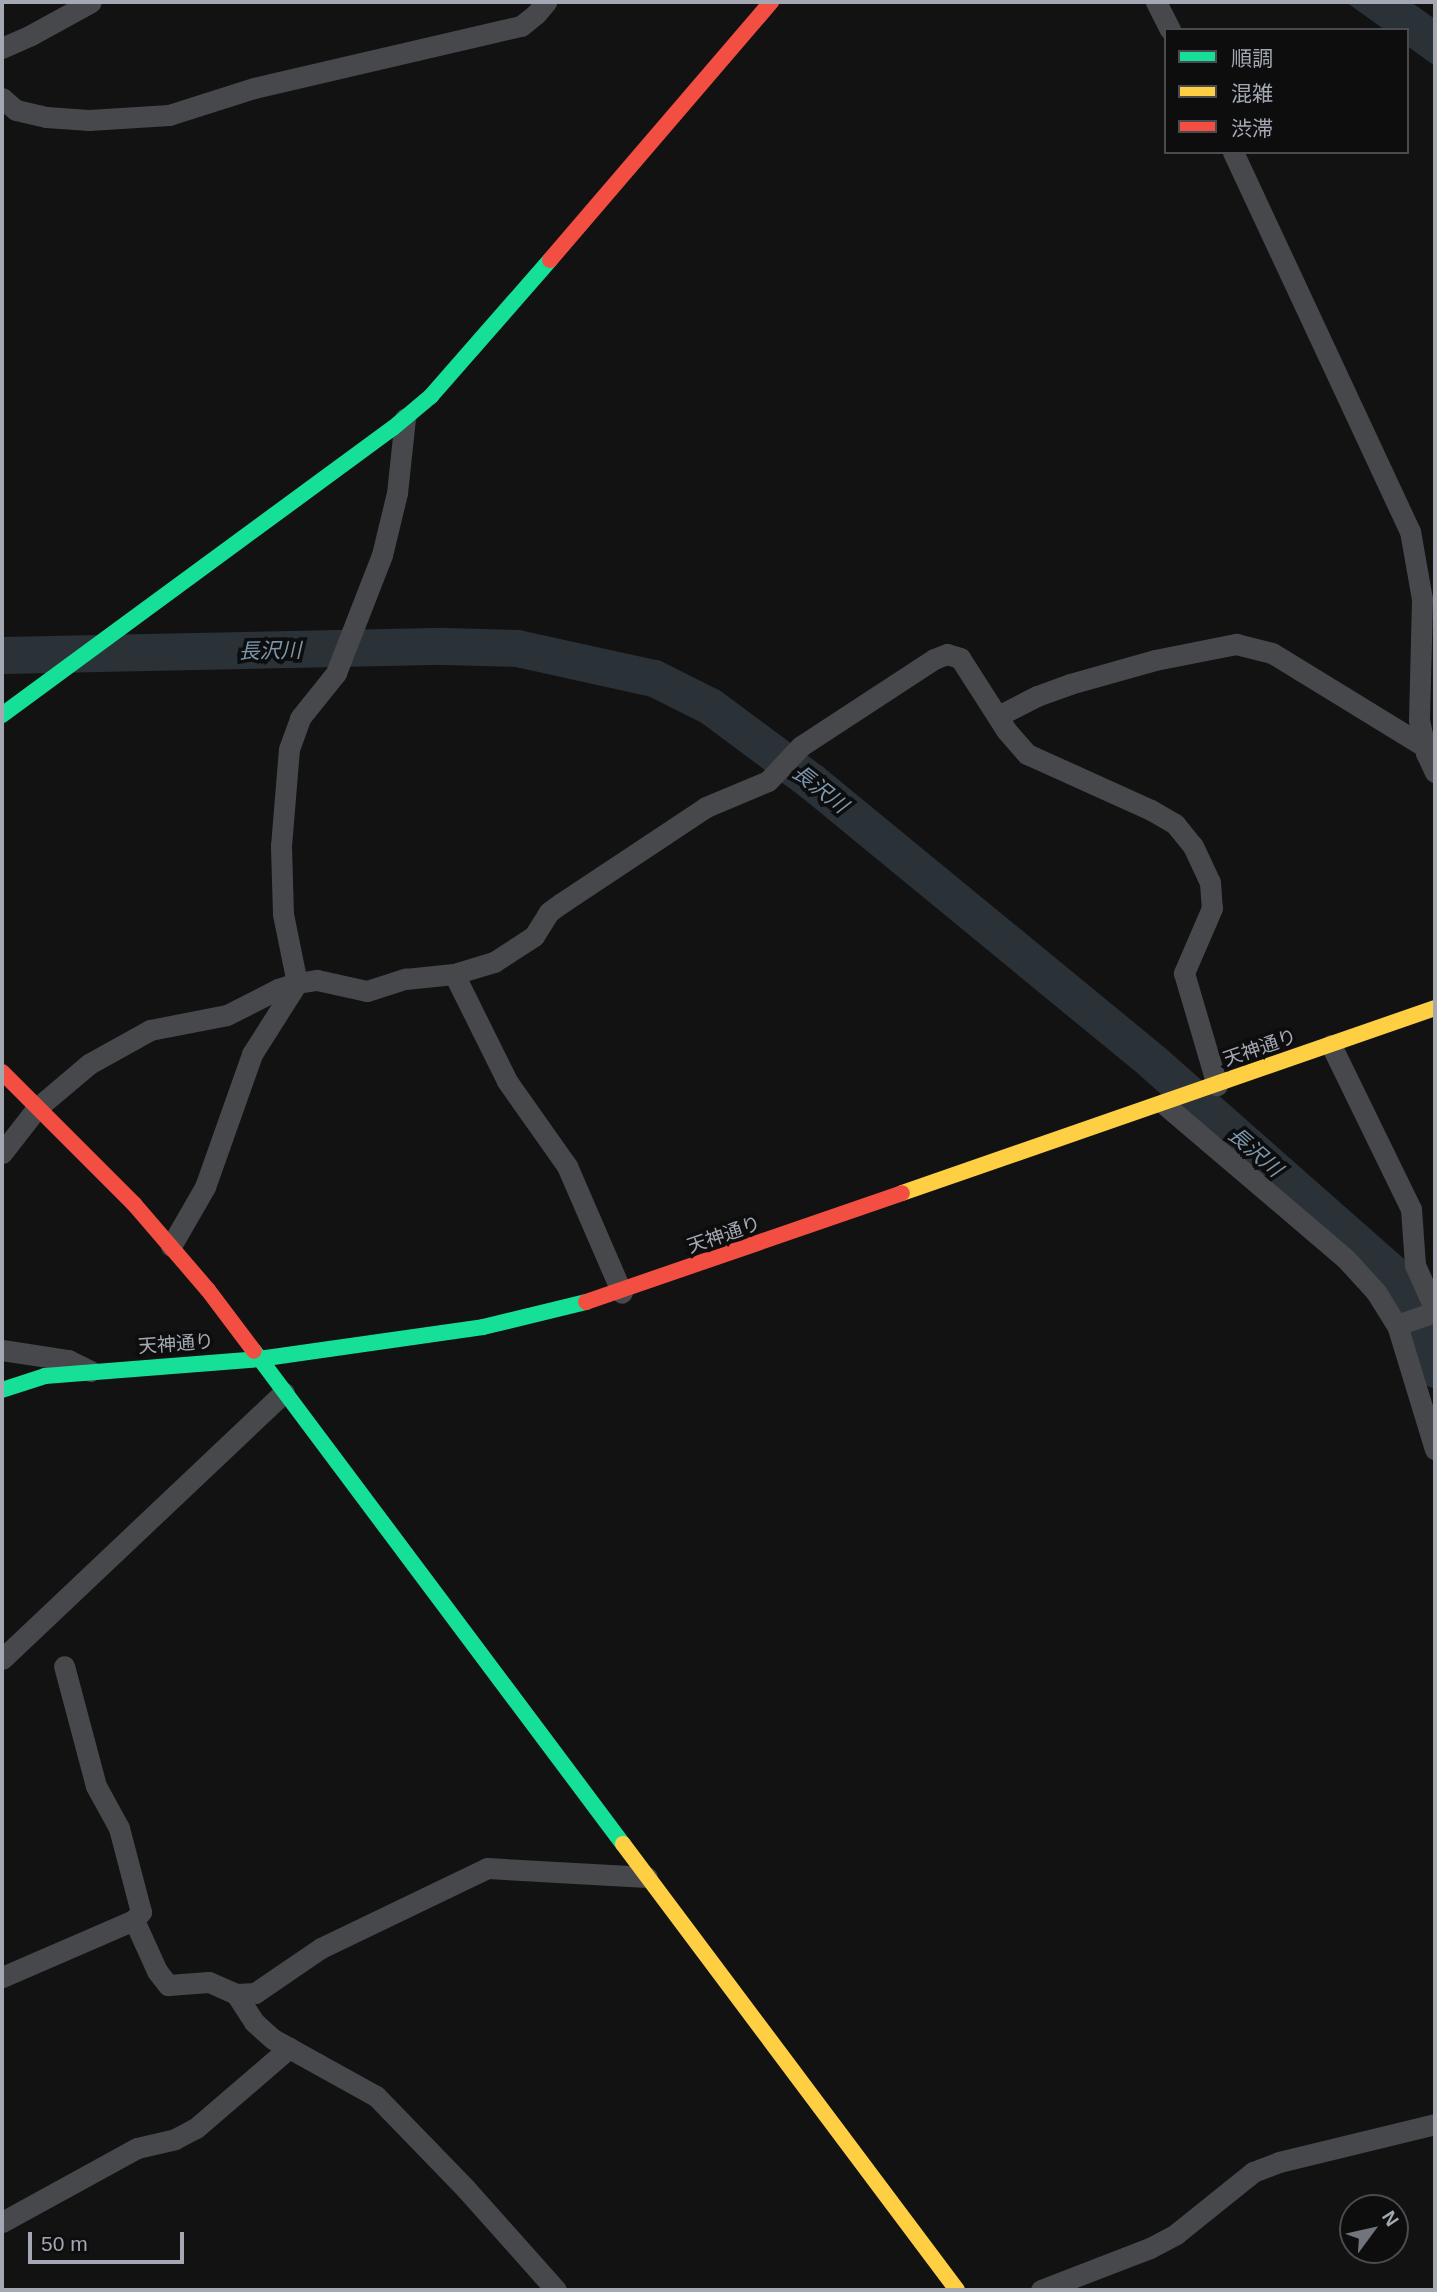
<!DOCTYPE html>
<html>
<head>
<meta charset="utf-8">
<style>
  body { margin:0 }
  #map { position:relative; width:1437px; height:2292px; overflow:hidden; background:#121213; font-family:Arial,"Noto Sans JP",sans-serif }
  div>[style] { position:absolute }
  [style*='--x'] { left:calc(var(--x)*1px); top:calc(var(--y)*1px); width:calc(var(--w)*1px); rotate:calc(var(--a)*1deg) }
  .water>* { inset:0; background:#2a3137 }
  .river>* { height:37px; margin:-18.5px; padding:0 18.5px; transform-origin:18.5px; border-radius:18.5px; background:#2a3137 }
  .street>* { height:21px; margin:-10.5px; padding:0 10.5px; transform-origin:10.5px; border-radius:10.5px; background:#47484b }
  .fast>* { height:16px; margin:-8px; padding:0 8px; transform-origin:8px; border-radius:8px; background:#16e098 }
  .slow>* { height:16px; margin:-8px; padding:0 8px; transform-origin:8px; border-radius:8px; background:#ffcf43 }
  .jam>* { height:16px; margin:-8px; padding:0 8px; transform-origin:8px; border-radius:8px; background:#f24e42 }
  span { translate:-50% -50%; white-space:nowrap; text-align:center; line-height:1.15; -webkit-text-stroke:7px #0d0d0e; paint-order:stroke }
  .street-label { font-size:19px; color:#a3a8b3 }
  .water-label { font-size:21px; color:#7b96ad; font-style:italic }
  .frame { position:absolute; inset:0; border:4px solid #a3a8b3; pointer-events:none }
  .legend { position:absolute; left:1164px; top:28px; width:245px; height:126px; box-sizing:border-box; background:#0d0d0e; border:2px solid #494b50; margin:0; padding:9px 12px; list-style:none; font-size:21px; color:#a3a8b3 }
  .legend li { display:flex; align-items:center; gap:14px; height:35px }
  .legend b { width:35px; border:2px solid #494b50 }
  .north { position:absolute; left:1339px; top:2194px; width:70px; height:70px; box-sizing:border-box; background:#0d0d0e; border:2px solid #494b50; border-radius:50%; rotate:57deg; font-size:19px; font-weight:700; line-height:28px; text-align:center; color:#a3a8b3 }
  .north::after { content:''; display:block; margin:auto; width:24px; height:32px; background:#70747b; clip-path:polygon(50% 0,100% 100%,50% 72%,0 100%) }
  .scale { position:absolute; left:28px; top:2232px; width:156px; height:32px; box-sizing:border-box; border:4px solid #a3a8b3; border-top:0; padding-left:9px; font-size:21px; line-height:24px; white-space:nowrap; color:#a3a8b3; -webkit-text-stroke:5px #0d0d0e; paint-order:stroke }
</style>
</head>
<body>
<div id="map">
  <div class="water">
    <div style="clip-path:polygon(1346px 2px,1411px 2px,1435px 19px,1435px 66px,1407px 46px,1407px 30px,1385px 30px)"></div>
  </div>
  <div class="river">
    <div style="--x:2;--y:655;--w:442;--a:-1.2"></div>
    <div style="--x:444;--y:646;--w:73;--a:1.6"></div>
    <div style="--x:517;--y:648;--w:140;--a:12.4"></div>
    <div style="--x:654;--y:678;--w:63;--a:26.6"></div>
    <div style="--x:710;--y:706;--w:126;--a:36.6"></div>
    <div style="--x:811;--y:781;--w:444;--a:39.4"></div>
    <div style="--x:1154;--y:1063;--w:329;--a:41.4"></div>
    <div style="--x:1401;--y:1281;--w:67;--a:66.1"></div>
    <div style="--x:1428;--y:1342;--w:28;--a:75"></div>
  </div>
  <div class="street">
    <div style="--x:1156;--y:2;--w:31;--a:63"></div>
    <div style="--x:2;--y:48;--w:32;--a:-24"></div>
    <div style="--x:31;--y:35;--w:68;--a:-28.8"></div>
    <div style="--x:2;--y:98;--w:18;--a:41"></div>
    <div style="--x:16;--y:110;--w:31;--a:13"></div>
    <div style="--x:46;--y:117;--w:43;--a:4"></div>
    <div style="--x:89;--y:120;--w:80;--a:-3.6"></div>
    <div style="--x:169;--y:115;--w:89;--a:-17.6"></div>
    <div style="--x:254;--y:88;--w:274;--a:-13.1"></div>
    <div style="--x:521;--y:26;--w:19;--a:-39"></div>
    <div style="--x:536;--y:14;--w:16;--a:-50"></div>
    <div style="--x:1233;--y:152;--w:418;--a:65"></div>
    <div style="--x:1410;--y:531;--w:69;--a:80"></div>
    <div style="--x:1422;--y:599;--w:121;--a:91.4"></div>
    <div style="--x:1419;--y:720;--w:34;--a:78"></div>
    <div style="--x:1426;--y:753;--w:21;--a:65"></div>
    <div style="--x:998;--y:716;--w:44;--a:-27.1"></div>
    <div style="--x:1037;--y:696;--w:35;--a:-20"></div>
    <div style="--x:1070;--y:684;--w:88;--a:-15.8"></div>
    <div style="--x:1155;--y:660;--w:83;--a:-11.2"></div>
    <div style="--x:1236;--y:644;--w:37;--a:14"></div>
    <div style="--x:1272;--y:653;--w:178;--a:31.5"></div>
    <div style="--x:454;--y:974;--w:119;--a:63.6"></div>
    <div style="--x:507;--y:1081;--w:104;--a:54.8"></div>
    <div style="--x:567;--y:1166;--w:138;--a:66.6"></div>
    <div style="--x:1331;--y:1045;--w:182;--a:64"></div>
    <div style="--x:1411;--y:1209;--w:56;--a:85.9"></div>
    <div style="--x:1415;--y:1265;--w:49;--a:66"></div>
    <div style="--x:1164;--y:1104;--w:239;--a:40.4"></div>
    <div style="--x:1346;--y:1259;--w:45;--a:47.7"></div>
    <div style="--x:1376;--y:1292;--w:39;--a:58"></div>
    <div style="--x:1397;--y:1325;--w:130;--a:73"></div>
    <div style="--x:2;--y:1153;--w:57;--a:-52.1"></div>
    <div style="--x:37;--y:1108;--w:68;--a:-40.2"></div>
    <div style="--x:89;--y:1064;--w:70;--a:-29.1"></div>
    <div style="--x:150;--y:1030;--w:78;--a:-11"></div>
    <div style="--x:227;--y:1015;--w:57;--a:-27"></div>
    <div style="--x:278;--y:989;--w:20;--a:-18"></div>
    <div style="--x:297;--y:983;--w:20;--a:-9"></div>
    <div style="--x:317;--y:980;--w:51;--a:12.4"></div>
    <div style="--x:367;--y:991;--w:40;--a:-18"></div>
    <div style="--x:405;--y:979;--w:49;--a:-5.8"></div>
    <div style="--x:454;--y:974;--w:42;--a:-16.7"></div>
    <div style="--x:494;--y:962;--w:48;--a:-33"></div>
    <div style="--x:534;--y:936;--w:28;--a:-58"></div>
    <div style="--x:549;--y:912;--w:14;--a:-36"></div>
    <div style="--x:560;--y:904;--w:175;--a:-33.6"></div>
    <div style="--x:706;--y:807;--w:67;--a:-22.8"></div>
    <div style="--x:768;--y:781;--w:48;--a:-46.7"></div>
    <div style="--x:801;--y:746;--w:159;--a:-33.2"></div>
    <div style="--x:934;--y:659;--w:14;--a:-21"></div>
    <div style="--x:947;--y:654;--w:14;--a:17"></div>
    <div style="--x:960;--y:658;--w:85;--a:57.4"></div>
    <div style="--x:1006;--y:730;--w:32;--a:49"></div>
    <div style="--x:1027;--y:754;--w:136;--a:24.3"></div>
    <div style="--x:1151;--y:810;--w:28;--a:30"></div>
    <div style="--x:1175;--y:824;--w:28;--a:51"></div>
    <div style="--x:1193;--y:846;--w:40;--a:65"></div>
    <div style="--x:1210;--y:882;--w:26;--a:86"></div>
    <div style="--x:1212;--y:908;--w:71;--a:113.3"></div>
    <div style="--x:1184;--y:973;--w:117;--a:73.6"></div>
    <div style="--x:171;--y:1246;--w:68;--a:-60"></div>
    <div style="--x:205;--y:1187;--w:141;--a:-70.5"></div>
    <div style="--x:252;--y:1054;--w:84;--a:-57.6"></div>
    <div style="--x:297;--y:983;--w:70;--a:-101.5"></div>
    <div style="--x:283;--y:914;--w:68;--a:-91.7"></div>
    <div style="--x:281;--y:846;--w:97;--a:-85.3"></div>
    <div style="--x:289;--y:749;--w:33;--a:-70"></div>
    <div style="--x:300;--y:718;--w:58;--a:-51.3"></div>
    <div style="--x:336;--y:673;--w:127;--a:-68.7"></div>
    <div style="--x:382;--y:555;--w:64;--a:-76.4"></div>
    <div style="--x:397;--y:493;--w:75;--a:-83.9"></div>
    <div style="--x:1397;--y:1325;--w:40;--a:-18.9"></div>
    <div style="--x:2;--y:1350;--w:67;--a:8.6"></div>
    <div style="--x:68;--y:1360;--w:25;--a:26"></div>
    <div style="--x:2;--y:1659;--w:388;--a:-43.4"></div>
    <div style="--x:134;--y:1920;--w:56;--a:65.7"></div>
    <div style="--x:157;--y:1971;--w:18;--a:52"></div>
    <div style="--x:168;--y:1985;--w:41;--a:-4.2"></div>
    <div style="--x:209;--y:1982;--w:30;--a:24"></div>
    <div style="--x:236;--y:1994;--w:19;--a:-3"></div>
    <div style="--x:255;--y:1993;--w:80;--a:-34.3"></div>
    <div style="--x:321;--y:1948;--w:184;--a:-25.7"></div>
    <div style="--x:487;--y:1868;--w:160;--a:3.2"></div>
    <div style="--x:2;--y:1977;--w:144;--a:-23.4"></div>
    <div style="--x:134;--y:1920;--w:11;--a:-49"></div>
    <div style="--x:141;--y:1912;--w:87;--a:-104.7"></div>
    <div style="--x:119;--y:1828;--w:48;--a:-118.7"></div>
    <div style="--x:96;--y:1786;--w:124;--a:-104.9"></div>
    <div style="--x:236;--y:1994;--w:33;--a:57"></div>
    <div style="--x:254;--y:2022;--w:25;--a:42"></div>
    <div style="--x:273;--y:2039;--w:118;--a:29"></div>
    <div style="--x:376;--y:2096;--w:129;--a:45.9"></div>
    <div style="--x:466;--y:2189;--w:135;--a:48.3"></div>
    <div style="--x:2;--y:2222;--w:154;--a:-28.7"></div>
    <div style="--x:137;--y:2148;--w:39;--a:-13"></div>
    <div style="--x:175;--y:2139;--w:24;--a:-28"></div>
    <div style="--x:196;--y:2128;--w:123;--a:-40.7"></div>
    <div style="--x:1041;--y:2290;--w:117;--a:-21.1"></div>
    <div style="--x:1150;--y:2248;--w:30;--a:-28"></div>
    <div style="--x:1176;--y:2234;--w:99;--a:-38.8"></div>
    <div style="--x:1253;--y:2172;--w:28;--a:-21"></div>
    <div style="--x:1279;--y:2162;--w:161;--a:-13.7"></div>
  </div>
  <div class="fast">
    <div style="--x:2;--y:715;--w:485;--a:-36.3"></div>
    <div style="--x:393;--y:428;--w:50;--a:-40.1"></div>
    <div style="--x:431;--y:396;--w:181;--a:-48.8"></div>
    <div style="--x:254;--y:1351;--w:616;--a:53.19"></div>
    <div style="--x:2;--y:1390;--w:45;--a:-18"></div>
    <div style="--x:45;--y:1376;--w:215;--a:-4.5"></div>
    <div style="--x:259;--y:1359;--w:226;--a:-8.1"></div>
    <div style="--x:483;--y:1327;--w:106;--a:-13.6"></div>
  </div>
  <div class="slow">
    <div style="--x:902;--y:1193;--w:564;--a:-19.14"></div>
    <div style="--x:623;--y:1844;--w:557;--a:53.17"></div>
  </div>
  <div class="jam">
    <div style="--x:550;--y:260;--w:340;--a:-49.4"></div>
    <div style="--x:2;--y:1072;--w:187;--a:45"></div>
    <div style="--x:134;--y:1204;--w:113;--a:49.3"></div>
    <div style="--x:208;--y:1290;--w:76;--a:53"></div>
    <div style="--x:586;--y:1302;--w:334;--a:-19"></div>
  </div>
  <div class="street-label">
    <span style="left:1260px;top:1048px;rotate:-19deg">天神通り</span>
    <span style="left:724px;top:1235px;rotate:-19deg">天神通り</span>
    <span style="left:176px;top:1344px;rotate:-4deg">天神通り</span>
  </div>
  <div class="water-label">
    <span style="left:270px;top:651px;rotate:-1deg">長沢川</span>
    <span style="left:820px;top:789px;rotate:38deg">長沢川</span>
    <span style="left:1255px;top:1152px;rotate:41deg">長沢川</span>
  </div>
  <div class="frame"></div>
  <ul class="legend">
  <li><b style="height:9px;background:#16e098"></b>順調</li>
  <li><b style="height:9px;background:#ffcf43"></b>混雑</li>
  <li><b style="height:9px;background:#f24e42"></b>渋滞</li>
  </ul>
  <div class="north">N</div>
  <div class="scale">50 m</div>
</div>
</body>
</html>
